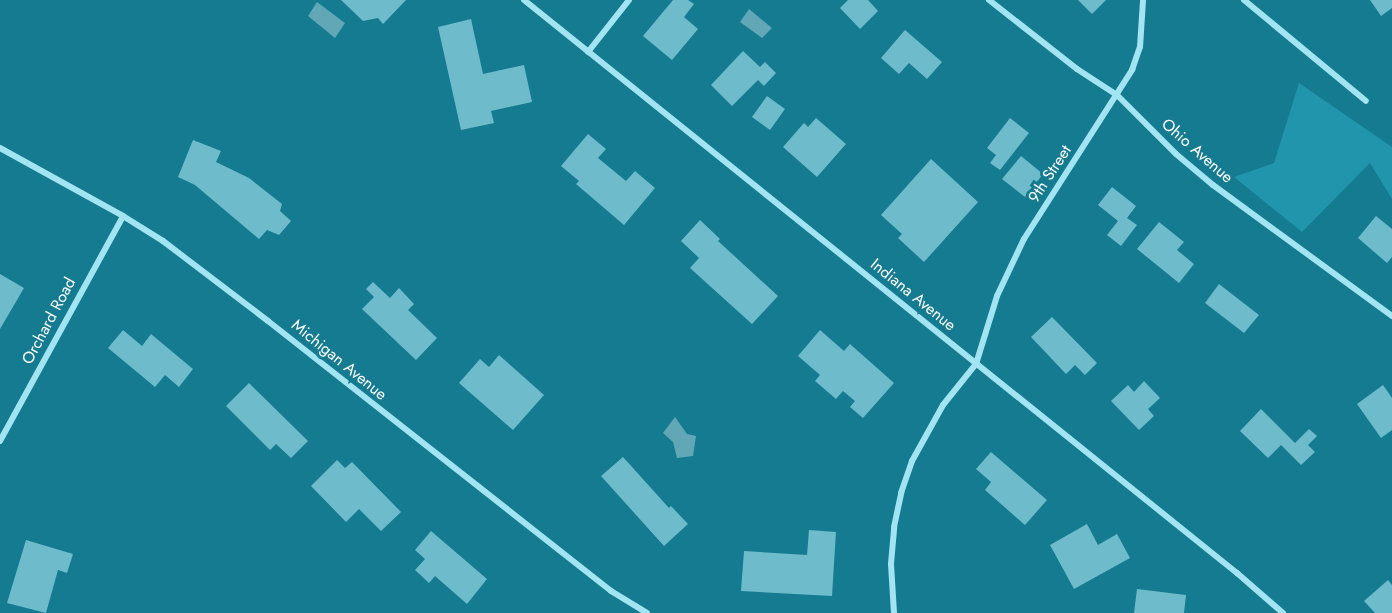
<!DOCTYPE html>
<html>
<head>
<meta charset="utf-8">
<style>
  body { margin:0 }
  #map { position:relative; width:1392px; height:613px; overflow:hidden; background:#157b91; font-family:Jost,sans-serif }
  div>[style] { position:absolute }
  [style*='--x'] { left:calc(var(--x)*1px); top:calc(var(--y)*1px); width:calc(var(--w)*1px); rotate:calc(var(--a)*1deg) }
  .green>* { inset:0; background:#2095ac }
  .water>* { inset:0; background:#61a7b6 }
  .building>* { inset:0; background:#6ebbcb }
  .minor>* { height:6px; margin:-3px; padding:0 3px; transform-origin:3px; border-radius:3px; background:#a2e4f1 }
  span { translate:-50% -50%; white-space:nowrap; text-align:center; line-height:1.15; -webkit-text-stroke:6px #157b91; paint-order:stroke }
  .street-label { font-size:16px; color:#fff }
</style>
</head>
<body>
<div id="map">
  <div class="green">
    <div style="clip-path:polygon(1299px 83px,1392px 147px,1392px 199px,1370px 163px,1302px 232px,1234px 177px,1274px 163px)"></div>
  </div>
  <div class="water">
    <div style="clip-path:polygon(317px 2px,345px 23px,335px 38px,308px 16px)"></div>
    <div style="clip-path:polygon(749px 9px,772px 28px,762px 38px,740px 22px)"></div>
    <div style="clip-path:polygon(675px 417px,687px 434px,696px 436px,693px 456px,677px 458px,673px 442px,663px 433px)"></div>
  </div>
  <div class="building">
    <div style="clip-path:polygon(341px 0,406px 0,383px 24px,378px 18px,363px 21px)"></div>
    <div style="clip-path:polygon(673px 0,688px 0,694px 4px,684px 17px,698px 29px,672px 60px,643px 36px)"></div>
    <div style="clip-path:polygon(848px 0,868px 0,878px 11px,860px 29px,840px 8px)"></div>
    <div style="clip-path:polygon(1078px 0,1106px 0,1092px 14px)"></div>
    <div style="clip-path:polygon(1370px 0,1392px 0,1392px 8px,1381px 16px)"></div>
    <div style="clip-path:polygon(471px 19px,483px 74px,524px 65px,532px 102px,491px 111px,494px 123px,461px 130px,438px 27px)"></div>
    <div style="clip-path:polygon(905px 30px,942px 62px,927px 79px,909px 63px,899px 74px,881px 58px)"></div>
    <div style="clip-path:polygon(743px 51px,760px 67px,765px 62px,776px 73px,764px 86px,758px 80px,732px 106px,711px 85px)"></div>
    <div style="clip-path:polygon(767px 96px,785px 109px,770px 130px,752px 117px)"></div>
    <div style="clip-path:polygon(816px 118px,846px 144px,817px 177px,783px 147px,804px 123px,808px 127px)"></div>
    <div style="clip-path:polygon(1010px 118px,1029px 133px,1000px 170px,990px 163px,996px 155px,987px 148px)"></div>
    <div style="clip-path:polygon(588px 134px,606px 149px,598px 158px,626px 181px,635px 171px,655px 188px,624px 225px,576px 184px,579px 181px,561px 166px)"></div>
    <div style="clip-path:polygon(193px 140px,221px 151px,216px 162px,249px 178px,282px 204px,280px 211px,291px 221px,279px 235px,267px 230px,259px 239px,195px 185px,178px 177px)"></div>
    <div style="clip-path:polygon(1021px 156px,1043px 174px,1025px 197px,1002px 179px)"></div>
    <div style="clip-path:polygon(931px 159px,978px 202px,924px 262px,898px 238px,902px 234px,881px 215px)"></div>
    <div style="clip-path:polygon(1112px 187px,1136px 206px,1127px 218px,1137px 225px,1121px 246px,1107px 235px,1118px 221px,1098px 205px)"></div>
    <div style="clip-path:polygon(1376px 216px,1392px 229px,1392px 257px,1387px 263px,1358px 238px)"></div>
    <div style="clip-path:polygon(700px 220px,720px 239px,718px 241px,778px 296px,752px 324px,690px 268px,699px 258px,681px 241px)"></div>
    <div style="clip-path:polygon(1159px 222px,1184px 242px,1177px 250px,1194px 264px,1179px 283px,1137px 249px)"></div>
    <div style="clip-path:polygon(0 274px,24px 288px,0 329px)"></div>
    <div style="clip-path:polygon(373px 282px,390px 298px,399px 288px,414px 304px,408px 310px,437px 338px,416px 360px,362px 309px,374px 297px,366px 289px)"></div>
    <div style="clip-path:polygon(1219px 284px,1259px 315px,1244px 333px,1205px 303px)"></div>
    <div style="clip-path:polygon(1052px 317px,1097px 363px,1085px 375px,1075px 365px,1066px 374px,1031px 337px)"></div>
    <div style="clip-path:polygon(123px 330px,142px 346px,151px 334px,193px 369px,179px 387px,165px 375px,155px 387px,108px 348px)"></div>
    <div style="clip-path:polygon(820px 330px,844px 351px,850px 344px,894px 383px,863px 418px,850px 407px,855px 401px,843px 391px,836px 399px,815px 381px,820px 375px,798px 356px)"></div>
    <div style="clip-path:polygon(499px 355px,544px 395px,513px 430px,459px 383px,480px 359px,489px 367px)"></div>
    <div style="clip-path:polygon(1144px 381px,1160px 398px,1148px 409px,1154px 416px,1139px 430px,1111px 401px,1128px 385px,1134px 392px)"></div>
    <div style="clip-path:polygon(249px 383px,308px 441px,291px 458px,276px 444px,270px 450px,226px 406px)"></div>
    <div style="clip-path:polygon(1383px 385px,1392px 398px,1392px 430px,1381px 438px,1357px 404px)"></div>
    <div style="clip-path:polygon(1261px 409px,1295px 443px,1309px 429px,1317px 436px,1308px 445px,1315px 452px,1301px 465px,1281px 445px,1268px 458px,1240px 431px)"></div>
    <div style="clip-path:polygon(991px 452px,1047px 500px,1025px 525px,985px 490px,991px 482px,976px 469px)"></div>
    <div style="clip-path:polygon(623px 457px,669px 508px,671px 506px,688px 524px,664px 546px,601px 476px)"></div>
    <div style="clip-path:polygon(337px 460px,345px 468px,352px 462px,401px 512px,381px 531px,359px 509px,346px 522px,311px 486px)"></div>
    <div style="clip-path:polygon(1087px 524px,1098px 545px,1117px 534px,1130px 558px,1074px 589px,1050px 545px)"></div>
    <div style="clip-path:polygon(809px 530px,836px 532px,832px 596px,741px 591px,744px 551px,807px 555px)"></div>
    <div style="clip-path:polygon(431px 531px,487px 579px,467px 604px,435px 576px,429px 583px,415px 570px,425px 559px,415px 550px)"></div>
    <div style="clip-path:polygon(26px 540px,73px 554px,67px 573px,58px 570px,46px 613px,7px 603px)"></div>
    <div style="clip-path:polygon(1388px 580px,1392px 585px,1392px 613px,1375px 613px,1364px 601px)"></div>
    <div style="clip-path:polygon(1137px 589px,1186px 595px,1184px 613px,1134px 613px)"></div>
  </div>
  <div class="minor">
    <div style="--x:524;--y:0;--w:915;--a:38.79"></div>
    <div style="--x:1237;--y:573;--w:61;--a:41"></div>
    <div style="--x:989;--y:0;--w:112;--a:38.1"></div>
    <div style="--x:1077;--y:69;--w:48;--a:33"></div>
    <div style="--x:1117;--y:95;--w:83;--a:45"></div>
    <div style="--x:1176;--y:154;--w:48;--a:40"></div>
    <div style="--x:1213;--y:185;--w:222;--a:36.2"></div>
    <div style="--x:1244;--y:0;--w:158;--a:39.6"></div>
    <div style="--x:588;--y:52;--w:66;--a:-51.7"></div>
    <div style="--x:0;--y:148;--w:141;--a:28.9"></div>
    <div style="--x:123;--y:216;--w:47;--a:32"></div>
    <div style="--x:163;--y:241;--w:132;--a:37.3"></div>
    <div style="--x:268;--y:321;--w:437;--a:38.2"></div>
    <div style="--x:611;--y:591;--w:42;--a:31.4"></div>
    <div style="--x:0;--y:441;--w:256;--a:-61.3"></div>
    <div style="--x:894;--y:613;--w:49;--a:-93.5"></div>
    <div style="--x:891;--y:564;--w:37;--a:-85"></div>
    <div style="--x:894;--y:527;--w:35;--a:-78"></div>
    <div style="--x:901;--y:493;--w:34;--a:-71"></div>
    <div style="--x:912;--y:461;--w:64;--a:-61"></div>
    <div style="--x:943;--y:405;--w:53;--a:-51.2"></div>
    <div style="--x:976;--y:364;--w:71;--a:-72.8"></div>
    <div style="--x:997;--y:296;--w:63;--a:-64.7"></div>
    <div style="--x:1024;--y:239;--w:201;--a:-57.4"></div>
    <div style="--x:1132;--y:70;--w:24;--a:-71"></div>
    <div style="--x:1140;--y:47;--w:47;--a:-86.3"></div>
  </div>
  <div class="street-label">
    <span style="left:1197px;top:151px;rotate:41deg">Ohio Avenue</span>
    <span style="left:1050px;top:174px;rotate:-57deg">9th Street</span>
    <span style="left:913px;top:295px;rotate:39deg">Indiana Avenue</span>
    <span style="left:49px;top:321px;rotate:-62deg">Orchard Road</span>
    <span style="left:339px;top:360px;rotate:39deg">Michigan Avenue</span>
  </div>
</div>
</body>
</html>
